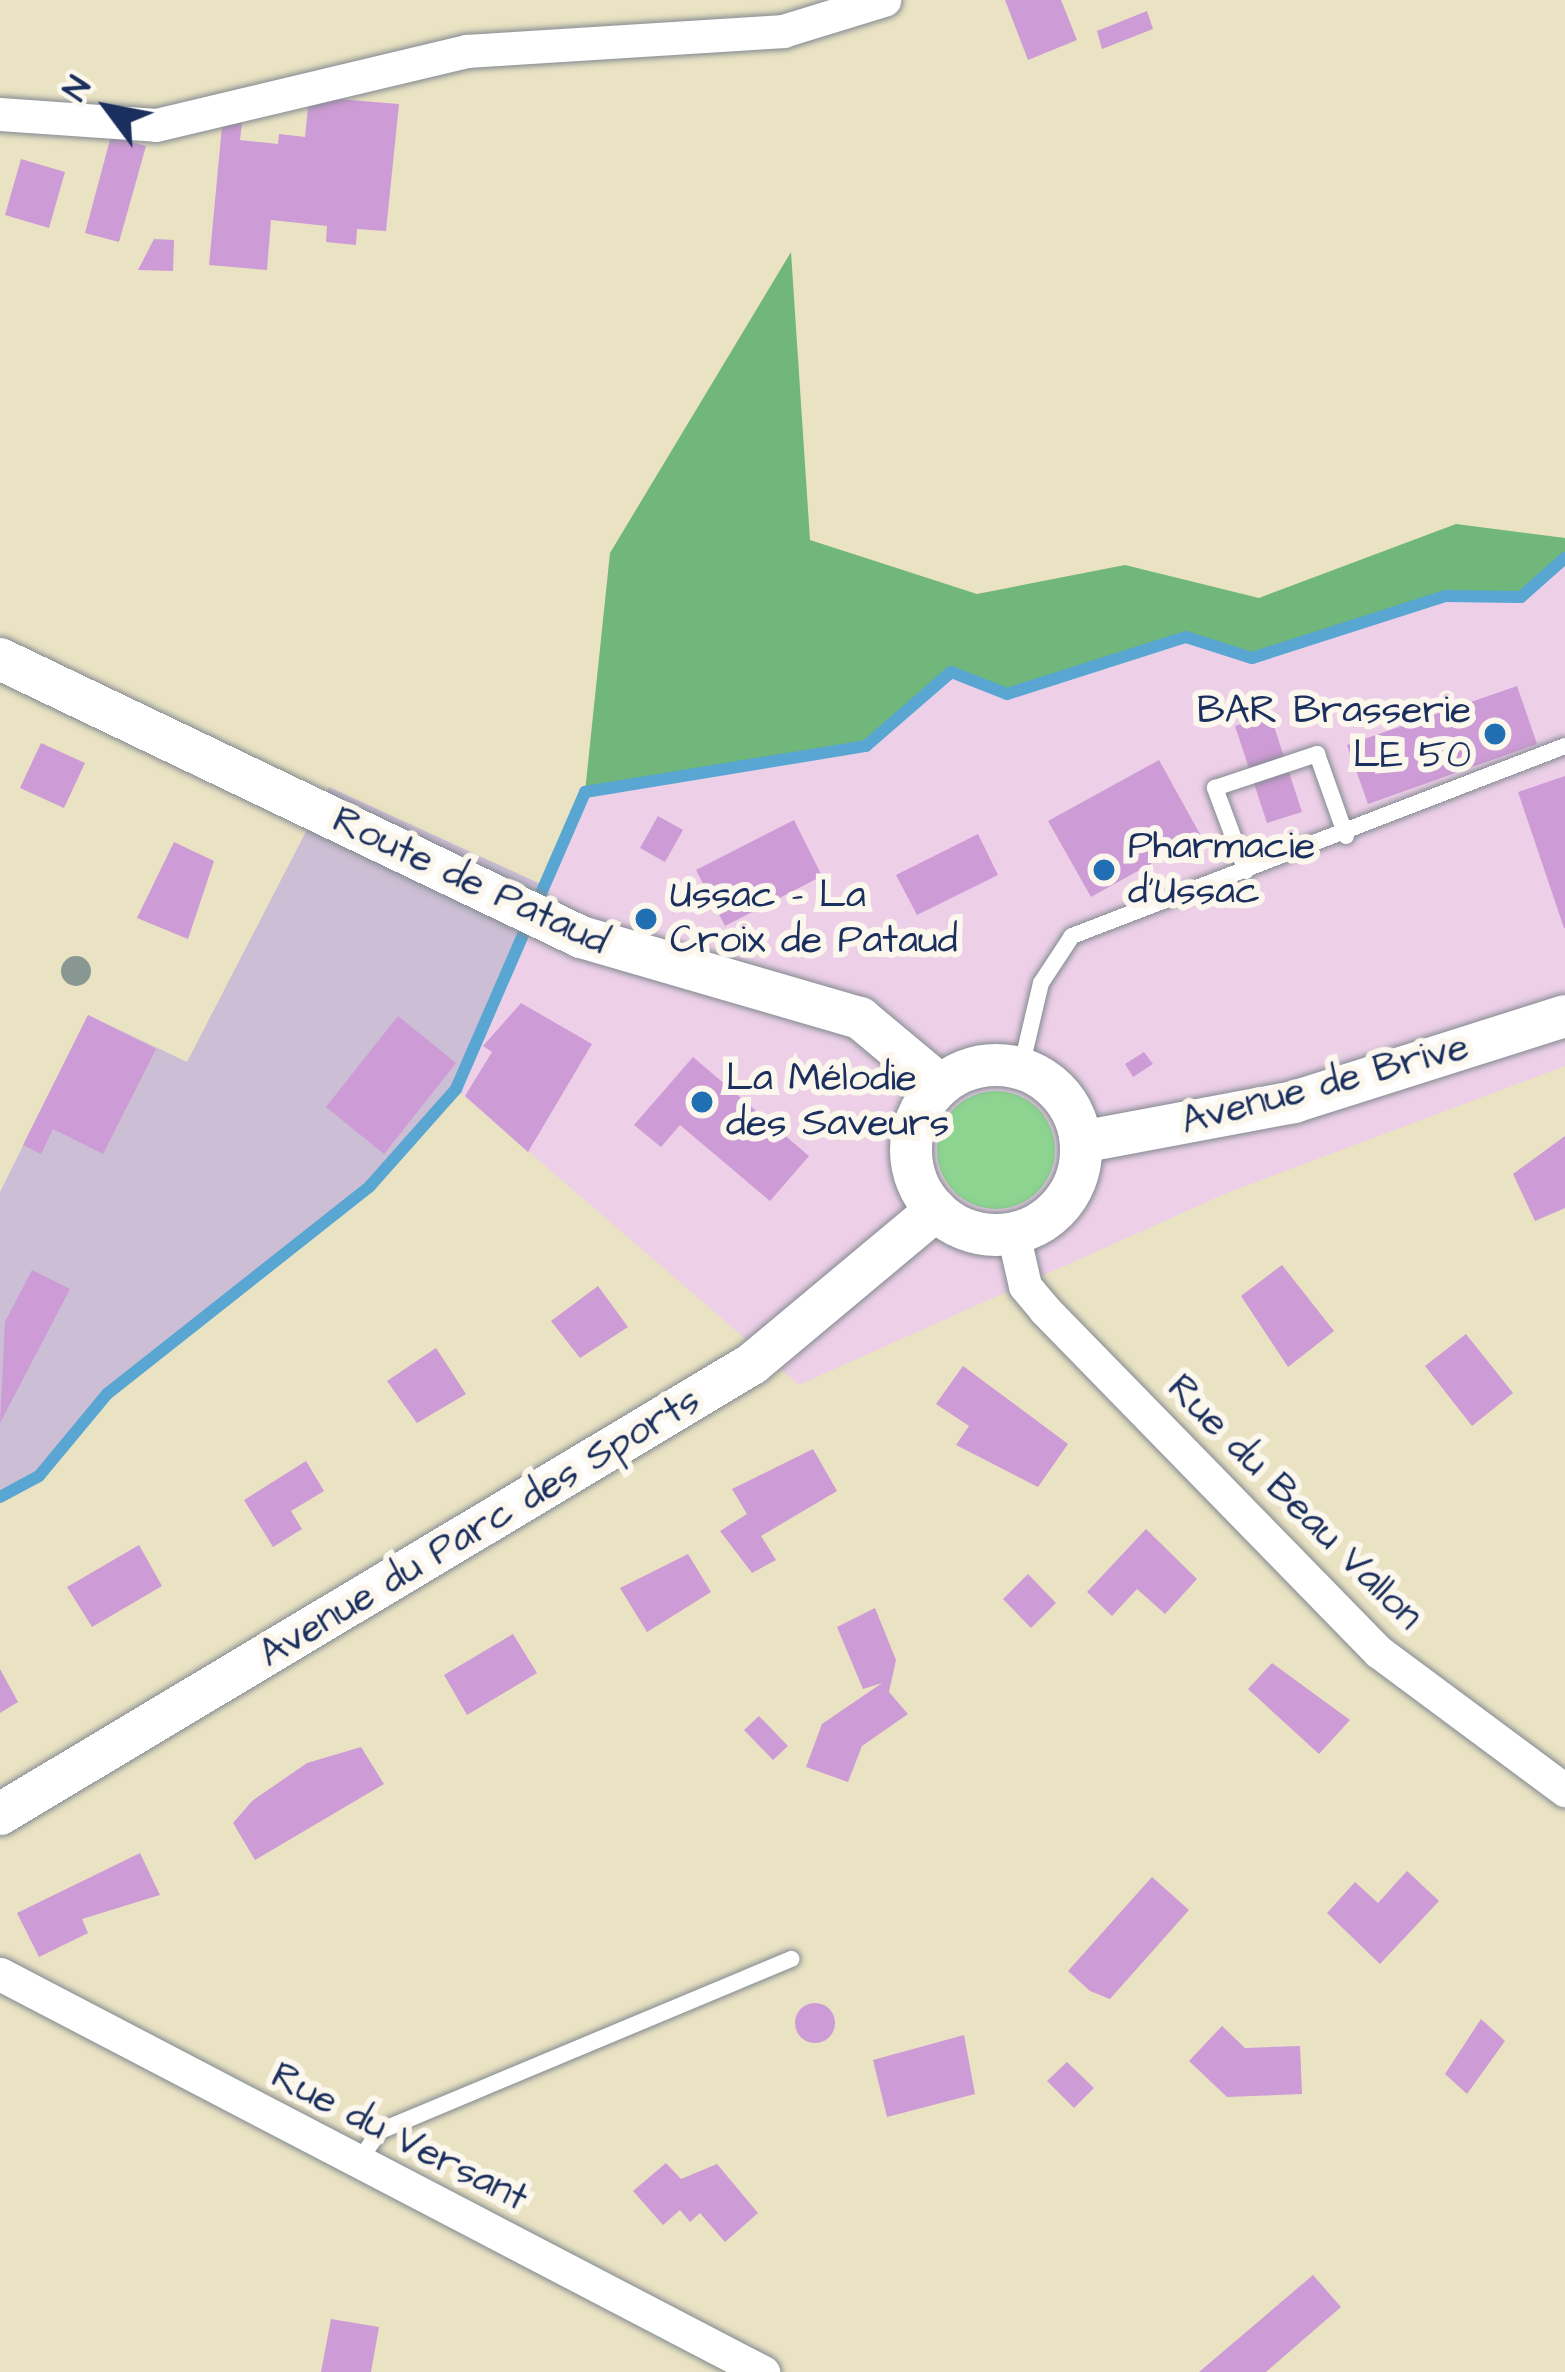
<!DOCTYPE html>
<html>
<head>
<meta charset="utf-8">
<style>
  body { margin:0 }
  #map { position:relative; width:1565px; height:2372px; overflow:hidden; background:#eae3c3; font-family:"Architects Daughter",sans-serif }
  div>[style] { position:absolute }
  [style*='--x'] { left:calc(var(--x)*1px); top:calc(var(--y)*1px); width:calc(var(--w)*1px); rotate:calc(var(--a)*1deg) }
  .built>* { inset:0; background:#edd0e8 }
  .industrial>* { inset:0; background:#ccbed4 }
  .green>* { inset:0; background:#8cd490 }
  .round { border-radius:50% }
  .forest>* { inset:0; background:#71b67a }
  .stream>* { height:12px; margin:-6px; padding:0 6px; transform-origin:6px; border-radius:6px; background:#58a6d1 }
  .building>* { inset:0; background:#cd9bd5 }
  .roads { filter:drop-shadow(0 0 3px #828990) drop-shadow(0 0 3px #828990) }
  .service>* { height:16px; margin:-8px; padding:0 8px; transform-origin:8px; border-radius:8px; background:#fff }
  .minor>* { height:33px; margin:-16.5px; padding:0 16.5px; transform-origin:16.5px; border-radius:16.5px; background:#fff }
  .tertiary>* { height:42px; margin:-21px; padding:0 21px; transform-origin:21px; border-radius:21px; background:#fff }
  .tertiary>.ring { margin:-21px; padding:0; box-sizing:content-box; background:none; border:42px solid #fff; border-radius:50% }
  .trees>* { width:30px; height:30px; margin:-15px; border-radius:50%; background:#889792 }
  .dots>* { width:33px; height:33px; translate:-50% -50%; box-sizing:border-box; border:6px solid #fbf7ec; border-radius:50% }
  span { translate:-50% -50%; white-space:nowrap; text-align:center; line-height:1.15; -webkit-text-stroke:12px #fbf7ec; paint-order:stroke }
  .poi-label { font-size:39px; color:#1b2f5e }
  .right { translate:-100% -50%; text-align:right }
  .left { translate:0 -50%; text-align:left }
  .street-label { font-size:39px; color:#1b2f5e }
  .north { position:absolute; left:48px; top:48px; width:120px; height:120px; -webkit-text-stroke:9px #fbf7ec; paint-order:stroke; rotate:302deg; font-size:33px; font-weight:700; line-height:48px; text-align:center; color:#1b2f5e }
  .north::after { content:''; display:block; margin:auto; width:42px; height:54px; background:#1b2f5e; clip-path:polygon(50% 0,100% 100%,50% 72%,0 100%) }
</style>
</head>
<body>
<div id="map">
  <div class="built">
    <div style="clip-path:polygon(1565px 558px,1565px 1066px,1227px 1193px,799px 1385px,456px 1089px,585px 792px,866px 746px,951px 672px,1007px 694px,1186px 637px,1253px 658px,1445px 596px,1521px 597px)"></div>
  </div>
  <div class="industrial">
    <div style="clip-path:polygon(329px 787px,547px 887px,456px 1089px,370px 1185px,107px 1394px,39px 1476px,0 1497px,0 1192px,88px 1015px,187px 1062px)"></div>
  </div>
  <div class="green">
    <div class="round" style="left:937px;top:1091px;width:118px;height:118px"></div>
  </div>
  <div class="forest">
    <div style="clip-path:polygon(791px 252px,810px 540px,977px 594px,1125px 565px,1259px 598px,1456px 524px,1565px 538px,1565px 558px,1521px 597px,1445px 596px,1252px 658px,1186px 637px,1007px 694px,951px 672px,866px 746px,585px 792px,610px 553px)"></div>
  </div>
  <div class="stream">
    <div style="--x:0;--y:1497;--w:44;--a:-28.3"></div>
    <div style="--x:39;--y:1476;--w:107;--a:-50.3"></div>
    <div style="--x:107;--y:1394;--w:335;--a:-38.3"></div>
    <div style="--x:370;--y:1186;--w:130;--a:-48.4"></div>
    <div style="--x:456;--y:1089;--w:324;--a:-66.5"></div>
    <div style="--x:585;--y:792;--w:285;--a:-9.3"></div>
    <div style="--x:866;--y:746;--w:113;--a:-41"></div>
    <div style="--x:951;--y:672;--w:60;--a:21.4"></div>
    <div style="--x:1007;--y:694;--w:188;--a:-17.7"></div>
    <div style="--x:1186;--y:637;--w:69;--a:17.7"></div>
    <div style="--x:1252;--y:658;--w:203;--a:-17.8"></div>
    <div style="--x:1445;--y:596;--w:76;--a:0.8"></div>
    <div style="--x:1521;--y:597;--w:59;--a:-41.6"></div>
  </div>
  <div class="building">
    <div style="clip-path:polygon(1005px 0,1061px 0,1077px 40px,1028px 60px)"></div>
    <div style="clip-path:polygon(1147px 11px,1153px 29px,1102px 49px,1097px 31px)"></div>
    <div style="clip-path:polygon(338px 99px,399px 104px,386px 231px,357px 229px,356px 245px,326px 242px,327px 226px,271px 220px,267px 270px,209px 265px,222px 126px,242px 122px,240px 140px,278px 144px,279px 134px,305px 137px,308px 107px)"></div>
    <div style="clip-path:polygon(111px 136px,146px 146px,119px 242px,85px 233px)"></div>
    <div style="clip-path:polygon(21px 159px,65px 172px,49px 228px,5px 215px)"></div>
    <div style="clip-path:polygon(154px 239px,174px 240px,173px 271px,138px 270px)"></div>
    <div style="clip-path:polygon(1517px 686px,1537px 744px,1368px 804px,1347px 745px)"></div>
    <div style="clip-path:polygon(1270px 714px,1302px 812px,1267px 823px,1235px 726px)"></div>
    <div style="clip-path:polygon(41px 743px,85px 763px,64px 808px,20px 788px)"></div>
    <div style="clip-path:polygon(1159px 760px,1201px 836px,1091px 897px,1048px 821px)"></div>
    <div style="clip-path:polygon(1565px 776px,1565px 928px,1564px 928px,1518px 792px)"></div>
    <div style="clip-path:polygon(658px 816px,683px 830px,665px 862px,640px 848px)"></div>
    <div style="clip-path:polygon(794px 820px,822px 876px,725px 926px,696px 870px)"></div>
    <div style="clip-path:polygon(978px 834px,998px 875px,917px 915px,896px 875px)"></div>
    <div style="clip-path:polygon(174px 842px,214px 861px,188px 939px,137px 918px)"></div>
    <div style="clip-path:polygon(521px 1003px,592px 1044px,528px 1152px,465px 1096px,492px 1052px,483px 1046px)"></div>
    <div style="clip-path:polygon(88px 1015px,156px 1049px,103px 1154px,53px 1129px,41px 1154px,23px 1145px)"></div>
    <div style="clip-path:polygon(398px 1016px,456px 1063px,384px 1154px,326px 1107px)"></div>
    <div style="clip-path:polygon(1144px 1052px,1153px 1064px,1133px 1077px,1125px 1064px)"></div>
    <div style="clip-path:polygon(693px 1057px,809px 1156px,770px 1201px,680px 1125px,661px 1147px,634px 1125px)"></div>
    <div style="clip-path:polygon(1565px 1136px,1565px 1208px,1535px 1221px,1513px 1174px)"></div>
    <div style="clip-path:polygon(1282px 1265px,1334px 1331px,1288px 1367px,1241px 1296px)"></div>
    <div style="clip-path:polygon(32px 1270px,70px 1289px,0 1423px,5px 1322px)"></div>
    <div style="clip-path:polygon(598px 1286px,628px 1327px,580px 1358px,551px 1321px)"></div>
    <div style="clip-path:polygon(1466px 1334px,1513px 1393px,1472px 1426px,1425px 1366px)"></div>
    <div style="clip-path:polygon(436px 1348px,466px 1394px,417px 1423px,387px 1381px)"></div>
    <div style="clip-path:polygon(963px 1366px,1068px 1444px,1038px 1487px,956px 1445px,969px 1426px,936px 1404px)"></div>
    <div style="clip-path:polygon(813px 1449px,837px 1491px,761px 1536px,776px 1560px,752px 1573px,720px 1531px,747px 1514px,732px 1489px)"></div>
    <div style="clip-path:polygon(306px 1461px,324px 1491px,291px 1511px,302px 1529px,273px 1547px,244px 1500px)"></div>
    <div style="clip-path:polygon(1146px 1529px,1197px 1579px,1165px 1614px,1137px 1589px,1112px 1616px,1087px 1592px)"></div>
    <div style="clip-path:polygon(139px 1545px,162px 1586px,92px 1627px,67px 1587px)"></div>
    <div style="clip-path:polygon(688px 1554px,711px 1592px,647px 1632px,620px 1588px)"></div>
    <div style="clip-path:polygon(1028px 1574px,1056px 1603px,1031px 1628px,1003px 1599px)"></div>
    <div style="clip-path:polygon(875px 1608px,896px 1660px,889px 1692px,908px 1714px,862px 1746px,848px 1782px,806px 1767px,822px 1724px,882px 1683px,863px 1689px,837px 1627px)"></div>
    <div style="clip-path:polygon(513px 1634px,537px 1673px,467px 1715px,444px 1675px)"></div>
    <div style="clip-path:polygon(1272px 1663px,1350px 1720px,1319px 1754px,1248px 1689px)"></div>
    <div style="clip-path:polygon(0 1669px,18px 1702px,0 1713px)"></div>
    <div style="clip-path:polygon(759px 1716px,788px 1746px,773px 1760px,744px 1730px)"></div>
    <div style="clip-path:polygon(361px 1747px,384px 1784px,255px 1860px,233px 1823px,252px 1801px,307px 1763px)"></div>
    <div style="clip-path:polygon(140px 1853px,160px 1895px,82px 1919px,88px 1933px,39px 1957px,17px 1913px)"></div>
    <div style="clip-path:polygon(1407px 1871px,1439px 1901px,1380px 1964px,1327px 1913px,1355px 1882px,1378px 1903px)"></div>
    <div style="clip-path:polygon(1152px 1877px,1189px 1910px,1110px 1999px,1090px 1991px,1068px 1971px)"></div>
    <div class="round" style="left:795px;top:2003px;width:40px;height:40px"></div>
    <div style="clip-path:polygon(1481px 2019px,1505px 2041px,1467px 2094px,1445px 2074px)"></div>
    <div style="clip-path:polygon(1222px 2026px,1245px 2048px,1300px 2046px,1302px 2094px,1227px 2097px,1189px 2061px)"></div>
    <div style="clip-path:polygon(964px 2035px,975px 2094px,887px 2117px,873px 2060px)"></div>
    <div style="clip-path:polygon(1067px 2062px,1094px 2088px,1074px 2108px,1047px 2081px)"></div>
    <div style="clip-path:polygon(666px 2163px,681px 2179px,717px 2164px,758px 2213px,725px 2242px,700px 2213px,690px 2222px,680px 2210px,663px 2225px,633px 2191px)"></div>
    <div style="clip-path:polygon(1313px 2275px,1341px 2307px,1266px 2372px,1199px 2372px)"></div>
    <div style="clip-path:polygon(331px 2319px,379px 2327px,371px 2372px,321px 2372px)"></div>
  </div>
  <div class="roads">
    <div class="service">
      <div style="--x:1246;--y:871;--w:89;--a:-110.5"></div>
      <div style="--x:1215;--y:788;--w:108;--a:-18.4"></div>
      <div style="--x:1317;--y:754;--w:87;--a:70.5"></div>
      <div style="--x:1021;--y:1068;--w:87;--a:-76.8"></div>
      <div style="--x:1041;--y:983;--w:56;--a:-56.6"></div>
      <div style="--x:1072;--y:936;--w:528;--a:-21.08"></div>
      <div style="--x:358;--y:2162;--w:38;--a:-55"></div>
      <div style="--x:380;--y:2131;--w:446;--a:-22.7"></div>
    </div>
    <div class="minor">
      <div style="--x:0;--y:114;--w:156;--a:4"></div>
      <div style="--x:156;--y:125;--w:320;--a:-13.4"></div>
      <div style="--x:467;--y:51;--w:317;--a:-3.6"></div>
      <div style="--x:783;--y:31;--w:106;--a:-17.1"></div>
      <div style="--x:1013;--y:1233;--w:54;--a:77.2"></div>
      <div style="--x:1025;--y:1286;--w:31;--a:50"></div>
      <div style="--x:1045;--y:1310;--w:478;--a:45.7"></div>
      <div style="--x:1379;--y:1652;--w:232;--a:36.6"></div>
      <div style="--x:0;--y:1974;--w:861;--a:27.55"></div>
    </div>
    <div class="tertiary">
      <div style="--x:0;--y:659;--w:644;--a:25.57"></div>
      <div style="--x:581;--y:937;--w:291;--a:16.2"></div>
      <div style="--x:860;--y:1018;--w:104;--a:39.9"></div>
      <div class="ring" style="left:911px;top:1065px;width:128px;height:128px"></div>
      <div style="--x:1081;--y:1142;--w:217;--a:-10.6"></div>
      <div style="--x:1294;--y:1102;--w:284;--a:-17.6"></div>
      <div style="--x:0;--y:1814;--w:876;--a:-30.9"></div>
      <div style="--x:752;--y:1364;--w:240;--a:-39.9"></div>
    </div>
  </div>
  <div class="trees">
    <div style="left:76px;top:971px"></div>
  </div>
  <div class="dots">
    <div style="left:1495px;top:734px;background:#1f6fb2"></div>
    <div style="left:1104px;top:870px;background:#1f6fb2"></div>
    <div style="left:646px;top:919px;background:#1f6fb2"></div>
    <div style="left:702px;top:1102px;background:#1f6fb2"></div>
  </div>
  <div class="poi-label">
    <span class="right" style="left:1471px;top:734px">BAR Brasserie<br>LE 50</span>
    <span class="left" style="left:1128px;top:870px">Pharmacie<br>d'Ussac</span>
    <span class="left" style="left:670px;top:919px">Ussac - La<br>Croix de Pataud</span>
    <span class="left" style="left:726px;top:1102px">La Mélodie<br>des Saveurs</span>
  </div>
  <div class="street-label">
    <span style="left:470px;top:882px;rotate:25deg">Route de Pataud</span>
    <span style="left:1325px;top:1085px;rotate:-15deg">Avenue de Brive</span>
    <span style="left:1294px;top:1503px;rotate:45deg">Rue du Beau Vallon</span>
    <span style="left:480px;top:1528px;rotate:-31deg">Avenue du Parc des Sports</span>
    <span style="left:399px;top:2138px;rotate:27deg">Rue du Versant</span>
  </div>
  <div class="north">N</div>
</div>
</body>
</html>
